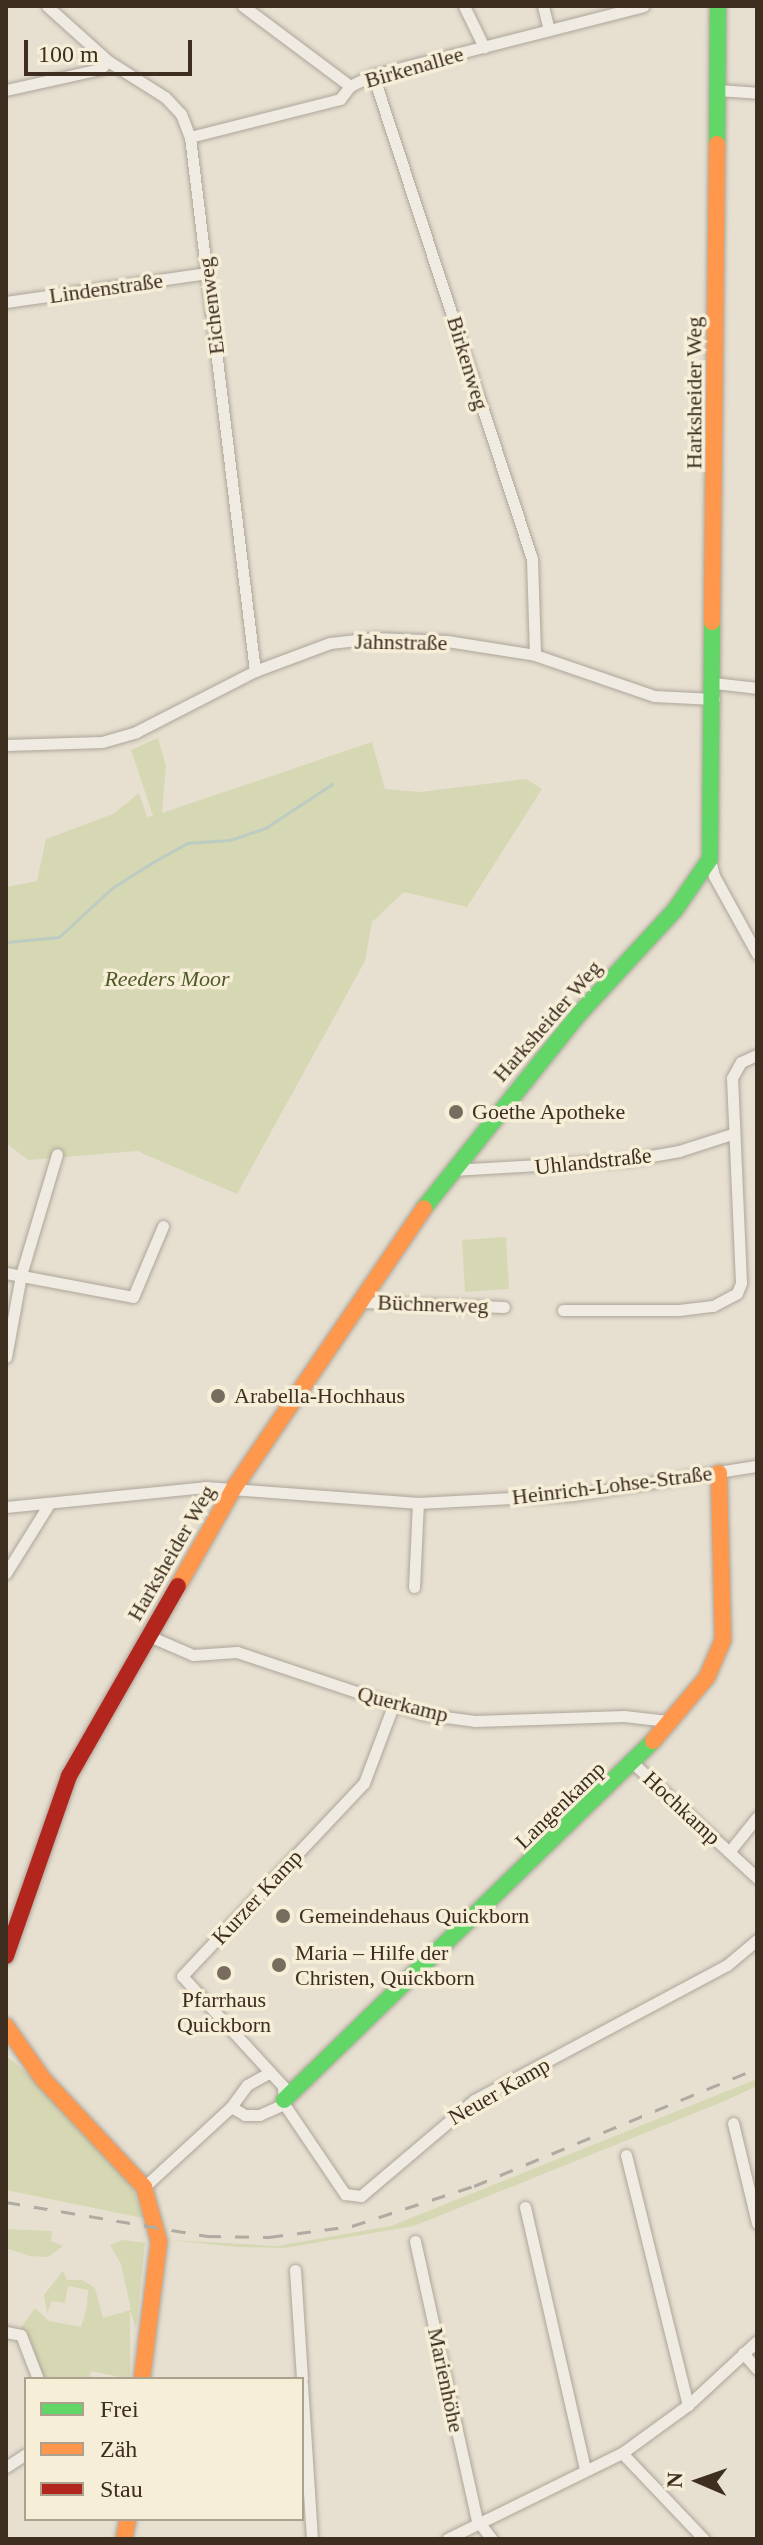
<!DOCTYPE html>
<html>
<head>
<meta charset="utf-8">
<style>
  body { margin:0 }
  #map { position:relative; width:763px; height:2545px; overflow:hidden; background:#e7e0d1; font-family:Georgia,serif }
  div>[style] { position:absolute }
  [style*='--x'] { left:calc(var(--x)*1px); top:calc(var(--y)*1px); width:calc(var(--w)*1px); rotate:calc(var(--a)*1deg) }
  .green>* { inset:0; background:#d6d7b3 }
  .stream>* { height:3px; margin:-1.5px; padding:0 1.5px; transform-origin:1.5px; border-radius:1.5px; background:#bcccc2 }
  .roads { filter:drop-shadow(0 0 2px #ada599) drop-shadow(0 0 2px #ada599) }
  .street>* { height:11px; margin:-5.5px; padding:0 5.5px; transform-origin:5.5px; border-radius:5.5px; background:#efebe3 }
  .fast>* { height:16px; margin:-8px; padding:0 8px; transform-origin:8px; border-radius:8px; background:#63d668 }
  .slow>* { height:16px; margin:-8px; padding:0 8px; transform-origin:8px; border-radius:8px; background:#ff974d }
  .jam>* { height:16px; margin:-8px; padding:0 8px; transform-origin:8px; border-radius:8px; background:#b3261e }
  .rail>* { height:3px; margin-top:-1.5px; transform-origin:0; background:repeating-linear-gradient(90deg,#afaaa2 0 14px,transparent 0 28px) }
  .dots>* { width:22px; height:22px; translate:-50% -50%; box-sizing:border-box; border:4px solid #f7eed8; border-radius:50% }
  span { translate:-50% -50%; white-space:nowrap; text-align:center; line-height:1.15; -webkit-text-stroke:7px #f7eed8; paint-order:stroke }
  .street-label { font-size:22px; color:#3d2e20 }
  .park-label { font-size:22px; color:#4d5a26; font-style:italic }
  .poi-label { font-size:22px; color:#3d2e20 }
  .left { translate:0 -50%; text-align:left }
  .frame { position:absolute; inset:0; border:8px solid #3d2e20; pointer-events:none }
  .legend { position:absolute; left:24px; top:2377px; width:280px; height:144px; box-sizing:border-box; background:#f7eed8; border:2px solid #ada18e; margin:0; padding:10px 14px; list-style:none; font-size:24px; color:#3d2e20 }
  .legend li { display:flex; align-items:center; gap:16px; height:40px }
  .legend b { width:40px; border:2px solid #ada18e }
  .north { position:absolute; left:659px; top:2441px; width:80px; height:80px; -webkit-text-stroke:6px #f7eed8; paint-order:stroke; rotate:272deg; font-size:22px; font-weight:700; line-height:32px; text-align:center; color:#3d2e20 }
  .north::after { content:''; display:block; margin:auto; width:28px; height:36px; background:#3d2e20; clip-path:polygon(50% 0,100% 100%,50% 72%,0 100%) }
  .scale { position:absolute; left:24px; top:40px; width:168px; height:36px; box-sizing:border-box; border:4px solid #3d2e20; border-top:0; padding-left:10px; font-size:24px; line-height:28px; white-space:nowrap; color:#3d2e20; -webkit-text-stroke:6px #f7eed8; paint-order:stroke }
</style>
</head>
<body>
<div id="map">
  <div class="green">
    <div style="clip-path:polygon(158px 738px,166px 766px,162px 813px,372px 742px,385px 789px,420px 792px,526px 779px,542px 789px,467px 907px,404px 892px,372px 922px,365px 961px,237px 1194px,137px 1151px,28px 1160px,6px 1143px,6px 887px,37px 881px,46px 839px,113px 814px,139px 793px,147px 817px,153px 816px,131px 750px)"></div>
    <div style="clip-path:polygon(506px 1237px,509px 1289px,465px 1292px,462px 1240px)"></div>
    <div style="clip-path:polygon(6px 2056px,29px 2074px,132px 2185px,143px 2218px,6px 2190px)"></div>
    <div style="clip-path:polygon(757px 2079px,757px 2086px,727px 2100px,414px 2226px,285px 2248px,238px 2247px,168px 2240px,277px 2246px,391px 2226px)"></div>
    <div style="clip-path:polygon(6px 2229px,52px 2231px,51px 2241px,63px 2246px,48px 2257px,30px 2256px,6px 2248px)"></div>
    <div style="clip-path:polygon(122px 2240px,145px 2243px,136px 2328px,130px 2311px,130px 2379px,91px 2371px,89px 2379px,38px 2379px,17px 2333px,35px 2308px,49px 2321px,81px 2327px,87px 2307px,88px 2290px,68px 2286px,65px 2303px,52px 2301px,47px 2313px,44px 2295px,63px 2271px,67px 2280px,82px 2280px,95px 2288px,103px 2318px,131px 2310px,121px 2264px,110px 2245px)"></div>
  </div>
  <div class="stream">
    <div style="--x:6;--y:942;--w:53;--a:-5.4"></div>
    <div style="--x:59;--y:937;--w:72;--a:-42.8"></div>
    <div style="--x:112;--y:888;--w:49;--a:-32.4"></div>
    <div style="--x:153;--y:862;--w:39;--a:-29"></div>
    <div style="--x:187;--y:843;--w:43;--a:-4"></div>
    <div style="--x:230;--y:840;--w:39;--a:-19"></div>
    <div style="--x:267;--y:827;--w:78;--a:-33.5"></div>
  </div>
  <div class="roads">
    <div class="street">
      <div style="--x:47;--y:6;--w:82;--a:42"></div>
      <div style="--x:108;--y:61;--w:67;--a:32.3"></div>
      <div style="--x:165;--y:97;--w:23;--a:47"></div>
      <div style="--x:181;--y:114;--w:25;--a:69"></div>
      <div style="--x:190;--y:137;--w:538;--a:83.06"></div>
      <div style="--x:243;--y:6;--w:134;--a:36.8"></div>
      <div style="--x:464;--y:6;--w:46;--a:64"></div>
      <div style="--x:543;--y:6;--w:25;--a:76"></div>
      <div style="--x:373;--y:75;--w:509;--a:71.81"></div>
      <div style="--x:532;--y:559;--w:96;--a:88.2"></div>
      <div style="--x:6;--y:90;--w:96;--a:-12.6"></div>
      <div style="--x:100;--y:69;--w:11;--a:-45"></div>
      <div style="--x:718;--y:90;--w:39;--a:4"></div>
      <div style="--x:190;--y:137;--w:155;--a:-14.2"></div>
      <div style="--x:340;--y:99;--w:16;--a:-52"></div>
      <div style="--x:350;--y:86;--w:25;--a:-26"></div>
      <div style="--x:373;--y:75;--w:279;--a:-14.3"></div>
      <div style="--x:6;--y:302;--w:203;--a:-8.2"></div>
      <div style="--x:714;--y:683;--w:43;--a:6.6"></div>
      <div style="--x:6;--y:745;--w:96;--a:-1.8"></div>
      <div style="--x:102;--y:742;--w:35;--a:-16"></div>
      <div style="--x:136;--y:732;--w:134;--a:-27.1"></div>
      <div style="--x:255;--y:671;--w:80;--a:-20.5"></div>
      <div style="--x:330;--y:643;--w:45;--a:-6.3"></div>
      <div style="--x:375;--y:638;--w:72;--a:2.4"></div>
      <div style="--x:447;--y:641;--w:89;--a:9"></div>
      <div style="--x:535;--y:655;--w:126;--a:19"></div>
      <div style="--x:654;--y:696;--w:60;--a:2.9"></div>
      <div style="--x:710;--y:859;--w:17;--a:77"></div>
      <div style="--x:714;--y:876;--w:89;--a:61.1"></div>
      <div style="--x:452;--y:1170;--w:176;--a:-3.3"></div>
      <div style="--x:628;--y:1160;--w:52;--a:-10"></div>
      <div style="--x:679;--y:1151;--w:56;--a:-17.8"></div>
      <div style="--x:6;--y:1273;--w:129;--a:10.7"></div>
      <div style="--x:133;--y:1297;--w:77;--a:-67.1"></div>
      <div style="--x:361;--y:1302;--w:143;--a:2"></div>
      <div style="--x:563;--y:1310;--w:116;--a:0"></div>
      <div style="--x:679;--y:1310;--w:34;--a:-7"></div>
      <div style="--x:713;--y:1306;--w:27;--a:-28"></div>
      <div style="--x:737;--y:1293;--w:11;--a:-68"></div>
      <div style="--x:741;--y:1283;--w:205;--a:-92.5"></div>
      <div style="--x:732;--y:1078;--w:18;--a:-61"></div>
      <div style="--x:741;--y:1062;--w:17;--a:-24"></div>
      <div style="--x:6;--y:1357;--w:83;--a:-79.6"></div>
      <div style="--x:21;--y:1275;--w:126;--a:-73.4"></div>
      <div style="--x:6;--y:1507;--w:200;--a:-5.7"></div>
      <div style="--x:205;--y:1487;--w:214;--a:4.3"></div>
      <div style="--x:418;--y:1503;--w:155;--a:-3"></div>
      <div style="--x:573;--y:1495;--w:186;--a:-9"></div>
      <div style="--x:6;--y:1573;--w:81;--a:-58.1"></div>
      <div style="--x:414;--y:1587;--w:84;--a:-87.3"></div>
      <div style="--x:149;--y:1636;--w:48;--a:23.4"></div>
      <div style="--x:193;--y:1655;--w:44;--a:-3.9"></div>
      <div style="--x:237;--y:1652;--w:195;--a:18.5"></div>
      <div style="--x:422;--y:1714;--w:53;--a:7.5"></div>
      <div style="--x:475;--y:1721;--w:149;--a:-1.9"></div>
      <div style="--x:624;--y:1716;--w:44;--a:6.5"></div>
      <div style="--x:634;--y:1764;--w:168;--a:42.8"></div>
      <div style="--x:729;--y:1852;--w:45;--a:-51.3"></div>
      <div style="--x:270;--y:2072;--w:130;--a:-132.5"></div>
      <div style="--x:182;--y:1976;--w:265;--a:-46.7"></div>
      <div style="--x:364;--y:1783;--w:82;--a:-69.4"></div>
      <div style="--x:270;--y:2072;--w:19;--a:47"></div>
      <div style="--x:283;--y:2086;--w:18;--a:87"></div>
      <div style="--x:284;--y:2104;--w:27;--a:156"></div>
      <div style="--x:259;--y:2115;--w:14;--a:180"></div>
      <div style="--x:245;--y:2115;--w:16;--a:-150"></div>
      <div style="--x:231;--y:2107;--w:27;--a:-54"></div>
      <div style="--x:247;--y:2085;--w:26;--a:-29"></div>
      <div style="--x:284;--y:2104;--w:109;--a:55.9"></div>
      <div style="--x:345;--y:2194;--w:16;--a:7"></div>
      <div style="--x:361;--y:2196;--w:148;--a:-40.3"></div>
      <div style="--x:474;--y:2100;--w:287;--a:-28.1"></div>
      <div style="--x:727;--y:1965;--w:39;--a:-40"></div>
      <div style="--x:733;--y:2123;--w:103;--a:76.5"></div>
      <div style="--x:626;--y:2155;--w:258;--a:76.1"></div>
      <div style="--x:144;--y:2187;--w:118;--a:-42.6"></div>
      <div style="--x:525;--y:2207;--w:269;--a:77.1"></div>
      <div style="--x:415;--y:2241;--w:286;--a:77.5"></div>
      <div style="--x:477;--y:2520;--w:24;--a:52"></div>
      <div style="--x:295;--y:2270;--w:109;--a:86.3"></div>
      <div style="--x:6;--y:2332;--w:15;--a:11"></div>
      <div style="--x:21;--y:2335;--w:47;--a:68.9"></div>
      <div style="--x:743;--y:2353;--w:21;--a:49"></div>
      <div style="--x:302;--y:2384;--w:155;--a:86.3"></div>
      <div style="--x:622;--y:2453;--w:119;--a:46.4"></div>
      <div style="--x:6;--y:2467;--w:24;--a:-33"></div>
      <div style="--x:447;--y:2539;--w:195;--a:-26.2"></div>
      <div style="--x:622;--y:2453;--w:82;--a:-36"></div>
      <div style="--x:688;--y:2405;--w:94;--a:-42.8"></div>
    </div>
    <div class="fast">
      <div style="--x:717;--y:144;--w:138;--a:-89.6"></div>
      <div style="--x:424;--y:1208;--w:248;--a:-51.4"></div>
      <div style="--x:579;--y:1014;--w:142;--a:-47.3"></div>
      <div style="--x:675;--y:910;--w:62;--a:-55.5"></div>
      <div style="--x:710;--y:859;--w:237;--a:-89.5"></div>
      <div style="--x:284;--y:2100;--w:515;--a:-44.21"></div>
    </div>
    <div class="slow">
      <div style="--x:712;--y:622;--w:478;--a:-89.4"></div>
      <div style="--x:178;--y:1586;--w:113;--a:-60.3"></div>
      <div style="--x:234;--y:1488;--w:338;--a:-55.8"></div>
      <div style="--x:653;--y:1741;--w:84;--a:-49.8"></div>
      <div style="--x:707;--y:1677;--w:40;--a:-66.6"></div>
      <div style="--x:723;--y:1640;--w:167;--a:-91.4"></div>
      <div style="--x:6;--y:2026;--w:65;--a:55.1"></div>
      <div style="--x:43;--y:2079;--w:148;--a:46.9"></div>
      <div style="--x:144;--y:2187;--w:57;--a:74.7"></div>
      <div style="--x:159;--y:2242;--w:138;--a:97.1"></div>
      <div style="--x:124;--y:2539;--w:20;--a:-79"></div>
    </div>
    <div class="jam">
      <div style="--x:6;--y:1956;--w:191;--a:-70.7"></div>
      <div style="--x:69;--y:1776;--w:219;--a:-60.2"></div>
    </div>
  </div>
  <div class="rail">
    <div style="--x:6;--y:2202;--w:204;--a:9.6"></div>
    <div style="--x:207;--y:2236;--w:62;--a:0.9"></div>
    <div style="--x:269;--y:2237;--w:84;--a:-7.5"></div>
    <div style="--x:352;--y:2226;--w:128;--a:-18.2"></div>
    <div style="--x:474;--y:2186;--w:307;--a:-22.6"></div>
  </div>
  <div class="dots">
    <div style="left:456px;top:1112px;background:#786c5e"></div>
    <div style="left:218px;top:1396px;background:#786c5e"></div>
    <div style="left:283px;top:1916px;background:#786c5e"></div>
    <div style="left:279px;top:1965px;background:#786c5e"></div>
    <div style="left:224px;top:1973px;background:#786c5e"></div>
  </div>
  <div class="street-label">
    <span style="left:414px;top:67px;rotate:-16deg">Birkenallee</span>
    <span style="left:106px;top:288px;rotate:-8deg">Lindenstraße</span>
    <span style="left:211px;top:306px;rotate:-97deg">Eichenweg</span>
    <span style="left:468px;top:363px;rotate:73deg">Birkenweg</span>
    <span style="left:694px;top:393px;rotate:-90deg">Harksheider Weg</span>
    <span style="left:401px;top:642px;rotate:1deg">Jahnstraße</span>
    <span style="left:547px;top:1021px;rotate:-49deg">Harksheider Weg</span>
    <span style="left:593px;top:1161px;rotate:-6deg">Uhlandstraße</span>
    <span style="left:433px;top:1304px;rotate:2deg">Büchnerweg</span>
    <span style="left:612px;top:1485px;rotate:-7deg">Heinrich-Lohse-Straße</span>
    <span style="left:171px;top:1553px;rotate:-60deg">Harksheider Weg</span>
    <span style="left:403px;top:1704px;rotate:14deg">Querkamp</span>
    <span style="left:560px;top:1805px;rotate:-44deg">Langenkamp</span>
    <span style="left:682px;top:1808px;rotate:43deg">Hochkamp</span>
    <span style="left:257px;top:1897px;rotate:-47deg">Kurzer Kamp</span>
    <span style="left:499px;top:2091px;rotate:-30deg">Neuer Kamp</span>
    <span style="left:446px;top:2380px;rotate:78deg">Marienhöhe</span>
  </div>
  <div class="park-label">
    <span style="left:167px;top:979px">Reeders Moor</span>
  </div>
  <div class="poi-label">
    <span class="left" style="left:472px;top:1112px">Goethe Apotheke</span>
    <span class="left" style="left:234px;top:1396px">Arabella-Hochhaus</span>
    <span class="left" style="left:299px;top:1916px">Gemeindehaus Quickborn</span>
    <span class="left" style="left:295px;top:1965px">Maria – Hilfe der<br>Christen, Quickborn</span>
    <span style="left:224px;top:2012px">Pfarrhaus<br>Quickborn</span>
  </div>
  <div class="frame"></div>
  <ul class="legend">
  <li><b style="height:10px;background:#63d668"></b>Frei</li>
  <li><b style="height:10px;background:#ff974d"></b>Zäh</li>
  <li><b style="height:10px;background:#b3261e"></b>Stau</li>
  </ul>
  <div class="north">N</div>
  <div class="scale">100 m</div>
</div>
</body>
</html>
